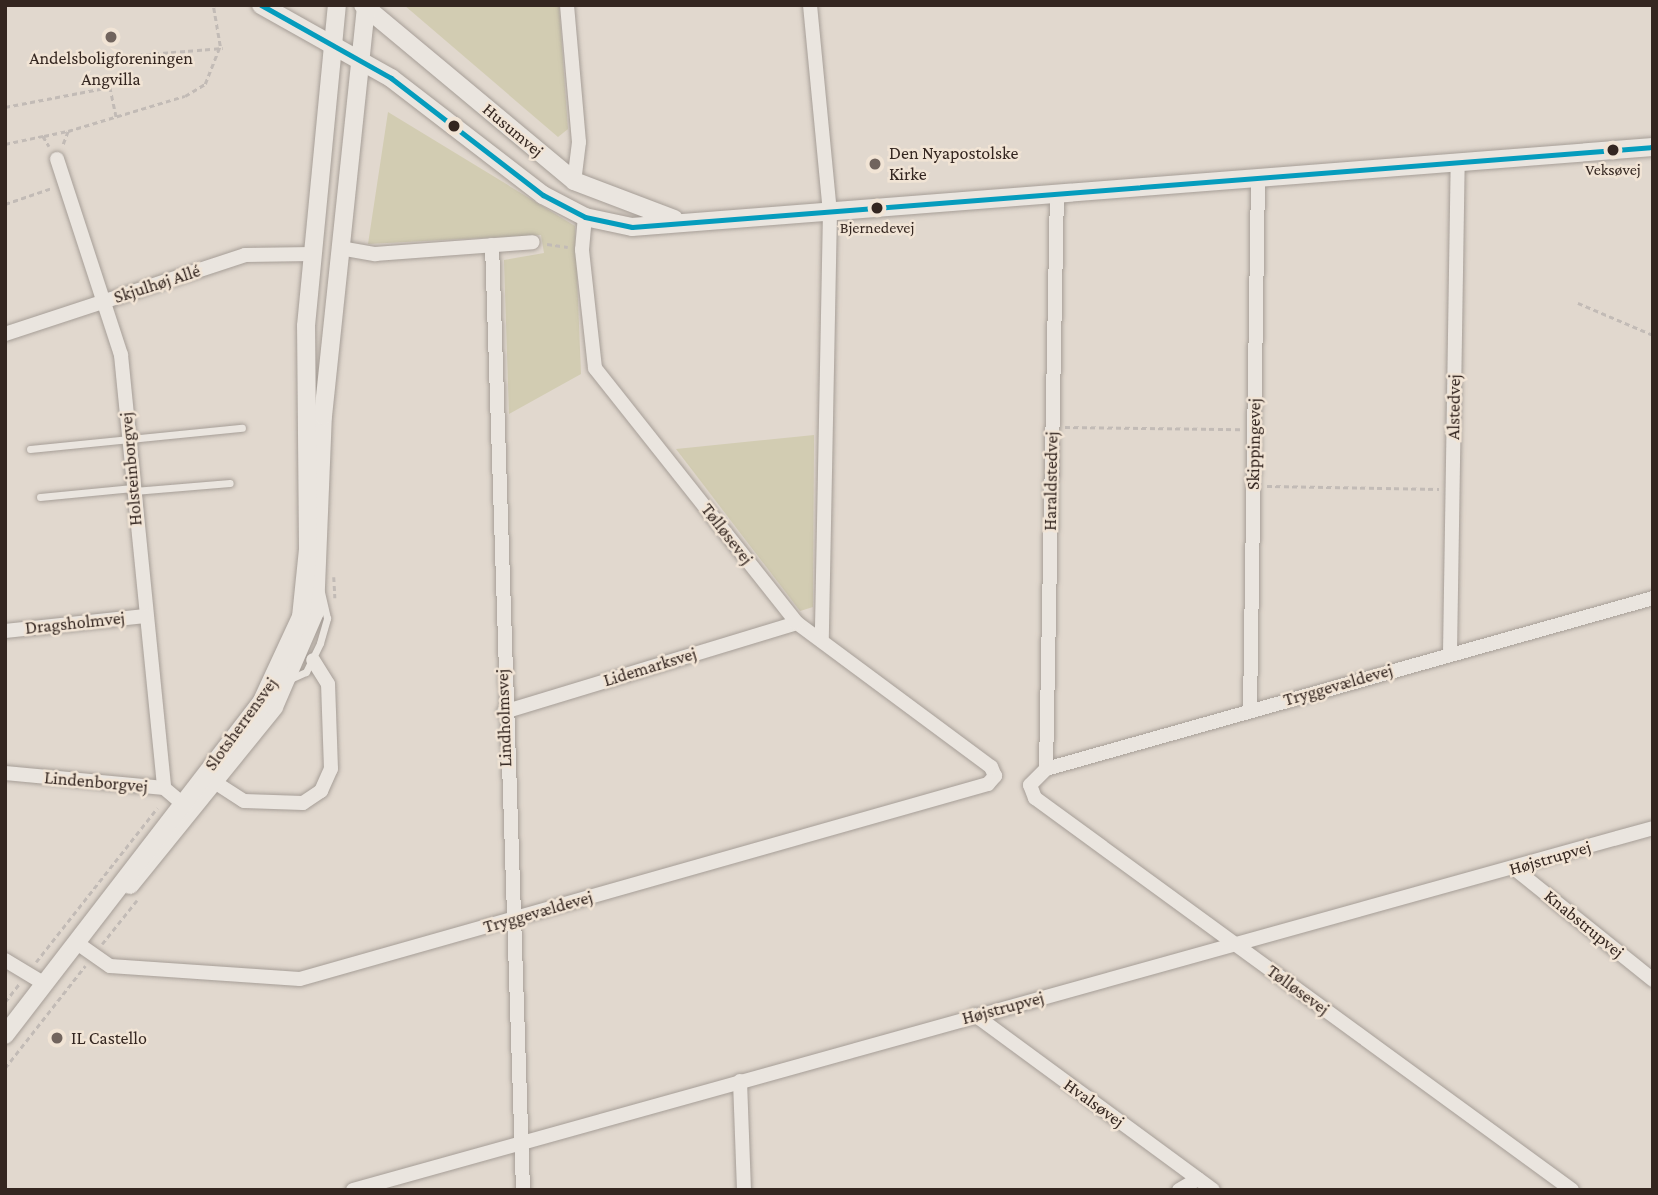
<!DOCTYPE html>
<html>
<head>
<meta charset="utf-8">
<style>
  body { margin:0 }
  #map { position:relative; width:1658px; height:1195px; overflow:hidden; background:#e1d8ce; font-family:"Crimson Pro",serif }
  div>[style] { position:absolute }
  [style*='--x'] { left:calc(var(--x)*1px); top:calc(var(--y)*1px); width:calc(var(--w)*1px); rotate:calc(var(--a)*1deg) }
  .green>* { inset:0; background:#d2ccb2 }
  .path>* { height:2.5px; margin-top:-1.25px; transform-origin:0; background:repeating-linear-gradient(90deg,#c2bbb6 0 5px,transparent 0 8.5px) }
  .roads { filter:drop-shadow(0 0 2px #a69e97) drop-shadow(0 0 2px #a69e97) }
  .service>* { height:7px; margin:-3.5px; padding:0 3.5px; transform-origin:3.5px; border-radius:3.5px; background:#eae5df }
  .minor>* { height:14px; margin:-7px; padding:0 7px; transform-origin:7px; border-radius:7px; background:#eae5df }
  .tertiary>* { height:18px; margin:-9px; padding:0 9px; transform-origin:9px; border-radius:9px; background:#eae5df }
  .bus-1>* { height:5px; margin:-2.5px; padding:0 2.5px; transform-origin:2.5px; border-radius:2.5px; background:#059cbd }
  .dots>* { width:19px; height:19px; translate:-50% -50%; box-sizing:border-box; border:4px solid #f1e4d5; border-radius:50% }
  span { translate:-50% -50%; white-space:nowrap; text-align:center; line-height:1.15; -webkit-text-stroke:5px #f1e4d5; paint-order:stroke }
  .bus-label { font-size:16px; color:#342620 }
  .poi-label { font-size:18px; color:#342620 }
  .left { translate:0 -50%; text-align:left }
  .street-label { font-size:18px; color:#342620 }
  .frame { position:absolute; inset:0; border:7px solid #342620; pointer-events:none }
</style>
</head>
<body>
<div id="map">
  <div class="green">
    <div style="clip-path:polygon(404px 5px,559px 5px,568px 129px,558px 137px)"></div>
    <div style="clip-path:polygon(388px 112px,575px 226px,581px 374px,509px 414px,504px 260px,544px 253px,541px 235px,368px 244px)"></div>
    <div style="clip-path:polygon(814px 435px,813px 607px,800px 611px,676px 449px)"></div>
  </div>
  <div class="path">
    <div style="--x:112;--y:57;--w:111;--a:-4.6"></div>
    <div style="--x:5;--y:107;--w:107;--a:-10.8"></div>
    <div style="--x:110;--y:87;--w:33;--a:78"></div>
    <div style="--x:44;--y:136;--w:25;--a:-12"></div>
    <div style="--x:5;--y:144;--w:39;--a:-12"></div>
    <div style="--x:43;--y:136;--w:12;--a:59"></div>
    <div style="--x:63;--y:144;--w:14;--a:-69"></div>
    <div style="--x:68;--y:131;--w:122;--a:-16.7"></div>
    <div style="--x:185;--y:96;--w:23;--a:-31"></div>
    <div style="--x:205;--y:84;--w:41;--a:-68.5"></div>
    <div style="--x:220;--y:46;--w:42;--a:-99.7"></div>
    <div style="--x:5;--y:204;--w:50;--a:-18.8"></div>
    <div style="--x:547;--y:244;--w:21;--a:8"></div>
    <div style="--x:1578;--y:303;--w:82;--a:23.1"></div>
    <div style="--x:1065;--y:427;--w:176;--a:0.7"></div>
    <div style="--x:1267;--y:486;--w:172;--a:1"></div>
    <div style="--x:334;--y:577;--w:21;--a:87"></div>
    <div style="--x:102;--y:944;--w:56;--a:-51.5"></div>
    <div style="--x:36;--y:962;--w:196;--a:-51.8"></div>
    <div style="--x:5;--y:1002;--w:23;--a:-52"></div>
    <div style="--x:5;--y:1068;--w:130;--a:-51.9"></div>
  </div>
  <div class="roads">
    <div class="service">
      <div style="--x:30;--y:449;--w:213;--a:-5.7"></div>
      <div style="--x:134;--y:491;--w:96;--a:-4.8"></div>
      <div style="--x:40;--y:497;--w:93;--a:-5.5"></div>
      <div style="--x:290;--y:679;--w:17;--a:-24"></div>
      <div style="--x:306;--y:672;--w:32;--a:-64"></div>
      <div style="--x:320;--y:643;--w:26;--a:-74"></div>
      <div style="--x:327;--y:618;--w:28;--a:-103"></div>
    </div>
    <div class="minor">
      <div style="--x:567;--y:5;--w:138;--a:85"></div>
      <div style="--x:579;--y:142;--w:39;--a:97"></div>
      <div style="--x:810;--y:5;--w:207;--a:84.5"></div>
      <div style="--x:830;--y:211;--w:430;--a:91.1"></div>
      <div style="--x:57;--y:159;--w:206;--a:71.9"></div>
      <div style="--x:121;--y:355;--w:435;--a:84.3"></div>
      <div style="--x:492;--y:245;--w:946;--a:88.12"></div>
      <div style="--x:340;--y:248;--w:36;--a:10"></div>
      <div style="--x:375;--y:254;--w:158;--a:-4.3"></div>
      <div style="--x:5;--y:334;--w:253;--a:-18.2"></div>
      <div style="--x:245;--y:255;--w:67;--a:-0.9"></div>
      <div style="--x:5;--y:631;--w:141;--a:-6.1"></div>
      <div style="--x:1450;--y:653;--w:491;--a:-89.1"></div>
      <div style="--x:1250;--y:710;--w:532;--a:-89.14"></div>
      <div style="--x:504;--y:712;--w:306;--a:-16.9"></div>
      <div style="--x:1046;--y:769;--w:576;--a:-88.91"></div>
      <div style="--x:5;--y:773;--w:160;--a:5.4"></div>
      <div style="--x:164;--y:788;--w:23;--a:40"></div>
      <div style="--x:216;--y:783;--w:33;--a:33"></div>
      <div style="--x:244;--y:801;--w:59;--a:1.9"></div>
      <div style="--x:303;--y:803;--w:22;--a:-34"></div>
      <div style="--x:321;--y:791;--w:24;--a:-66"></div>
      <div style="--x:331;--y:769;--w:85;--a:-92"></div>
      <div style="--x:328;--y:684;--w:28;--a:-122"></div>
      <div style="--x:1515;--y:869;--w:177;--a:38.8"></div>
      <div style="--x:77;--y:943;--w:40;--a:34.9"></div>
      <div style="--x:110;--y:966;--w:190;--a:3.9"></div>
      <div style="--x:300;--y:979;--w:715;--a:-15.82"></div>
      <div style="--x:988;--y:784;--w:11;--a:-49"></div>
      <div style="--x:995;--y:776;--w:10;--a:-114"></div>
      <div style="--x:991;--y:767;--w:242;--a:-143.4"></div>
      <div style="--x:797;--y:623;--w:325;--a:-128.4"></div>
      <div style="--x:595;--y:368;--w:119;--a:-96.3"></div>
      <div style="--x:582;--y:250;--w:33;--a:-85"></div>
      <div style="--x:5;--y:960;--w:47;--a:31"></div>
      <div style="--x:975;--y:1015;--w:295;--a:36.3"></div>
      <div style="--x:740;--y:1081;--w:109;--a:87.9"></div>
      <div style="--x:353;--y:1190;--w:1349;--a:-15.56"></div>
      <div style="--x:1179;--y:1190;--w:22;--a:-30"></div>
      <div style="--x:1572;--y:1190;--w:665;--a:-143.87"></div>
      <div style="--x:1035;--y:798;--w:14;--a:-111"></div>
      <div style="--x:1030;--y:785;--w:23;--a:-45"></div>
      <div style="--x:1046;--y:769;--w:631;--a:-15.73"></div>
    </div>
    <div class="tertiary">
      <div style="--x:261;--y:5;--w:149;--a:29.3"></div>
      <div style="--x:391;--y:78;--w:192;--a:37.6"></div>
      <div style="--x:543;--y:195;--w:47;--a:27.6"></div>
      <div style="--x:585;--y:217;--w:48;--a:12"></div>
      <div style="--x:632;--y:227;--w:1024;--a:-4.48"></div>
      <div style="--x:363;--y:5;--w:275;--a:39.8"></div>
      <div style="--x:574;--y:181;--w:107;--a:20.8"></div>
      <div style="--x:130;--y:885;--w:229;--a:-51"></div>
      <div style="--x:274;--y:707;--w:103;--a:-66.7"></div>
      <div style="--x:315;--y:612;--w:196;--a:-87.7"></div>
      <div style="--x:323;--y:416;--w:413;--a:-84"></div>
      <div style="--x:5;--y:1035;--w:419;--a:-52.4"></div>
      <div style="--x:261;--y:703;--w:95;--a:-65.1"></div>
      <div style="--x:301;--y:617;--w:68;--a:-84.1"></div>
      <div style="--x:308;--y:549;--w:223;--a:-90.5"></div>
      <div style="--x:306;--y:326;--w:322;--a:-84.5"></div>
    </div>
  </div>
  <div class="bus-1">
    <div style="--x:261;--y:5;--w:149;--a:29.3"></div>
    <div style="--x:391;--y:78;--w:192;--a:37.6"></div>
    <div style="--x:543;--y:195;--w:47;--a:27.6"></div>
    <div style="--x:585;--y:217;--w:48;--a:12"></div>
    <div style="--x:632;--y:227;--w:1024;--a:-4.48"></div>
  </div>
  <div class="dots">
    <div style="left:111px;top:37px;background:#71645d"></div>
    <div style="left:454px;top:126px;background:#342620"></div>
    <div style="left:1613px;top:150px;background:#342620"></div>
    <div style="left:875px;top:164px;background:#71645d"></div>
    <div style="left:877px;top:208px;background:#342620"></div>
    <div style="left:57px;top:1038px;background:#71645d"></div>
  </div>
  <div class="bus-label">
    <span style="left:1613px;top:170px">Veksøvej</span>
    <span style="left:877px;top:228px">Bjernedevej</span>
  </div>
  <div class="poi-label">
    <span style="left:111px;top:69px">Andelsboligforeningen<br>Angvilla</span>
    <span class="left" style="left:889px;top:164px">Den Nyapostolske<br>Kirke</span>
    <span class="left" style="left:71px;top:1038px">IL Castello</span>
  </div>
  <div class="street-label">
    <span style="left:513px;top:130px;rotate:40deg">Husumvej</span>
    <span style="left:157px;top:284px;rotate:-18deg">Skjulhøj Allé</span>
    <span style="left:1454px;top:407px;rotate:-89deg">Alstedvej</span>
    <span style="left:1254px;top:444px;rotate:-89deg">Skippingevej</span>
    <span style="left:131px;top:469px;rotate:-95deg">Holsteinborgvej</span>
    <span style="left:1051px;top:481px;rotate:-89deg">Haraldstedvej</span>
    <span style="left:727px;top:534px;rotate:52deg">Tølløsevej</span>
    <span style="left:75px;top:623px;rotate:-6deg">Dragsholmvej</span>
    <span style="left:650px;top:667px;rotate:-17deg">Lidemarksvej</span>
    <span style="left:1338px;top:685px;rotate:-16deg">Tryggevældevej</span>
    <span style="left:504px;top:718px;rotate:-92deg">Lindholmsvej</span>
    <span style="left:241px;top:724px;rotate:-54deg">Slotsherrensvej</span>
    <span style="left:96px;top:782px;rotate:5deg">Lindenborgvej</span>
    <span style="left:1550px;top:858px;rotate:-16deg">Højstrupvej</span>
    <span style="left:538px;top:912px;rotate:-16deg">Tryggevældevej</span>
    <span style="left:1584px;top:924px;rotate:39deg">Knabstrupvej</span>
    <span style="left:1298px;top:990px;rotate:36deg">Tølløsevej</span>
    <span style="left:1003px;top:1008px;rotate:-15deg">Højstrupvej</span>
    <span style="left:1094px;top:1103px;rotate:36deg">Hvalsøvej</span>
  </div>
  <div class="frame"></div>
</div>
</body>
</html>
